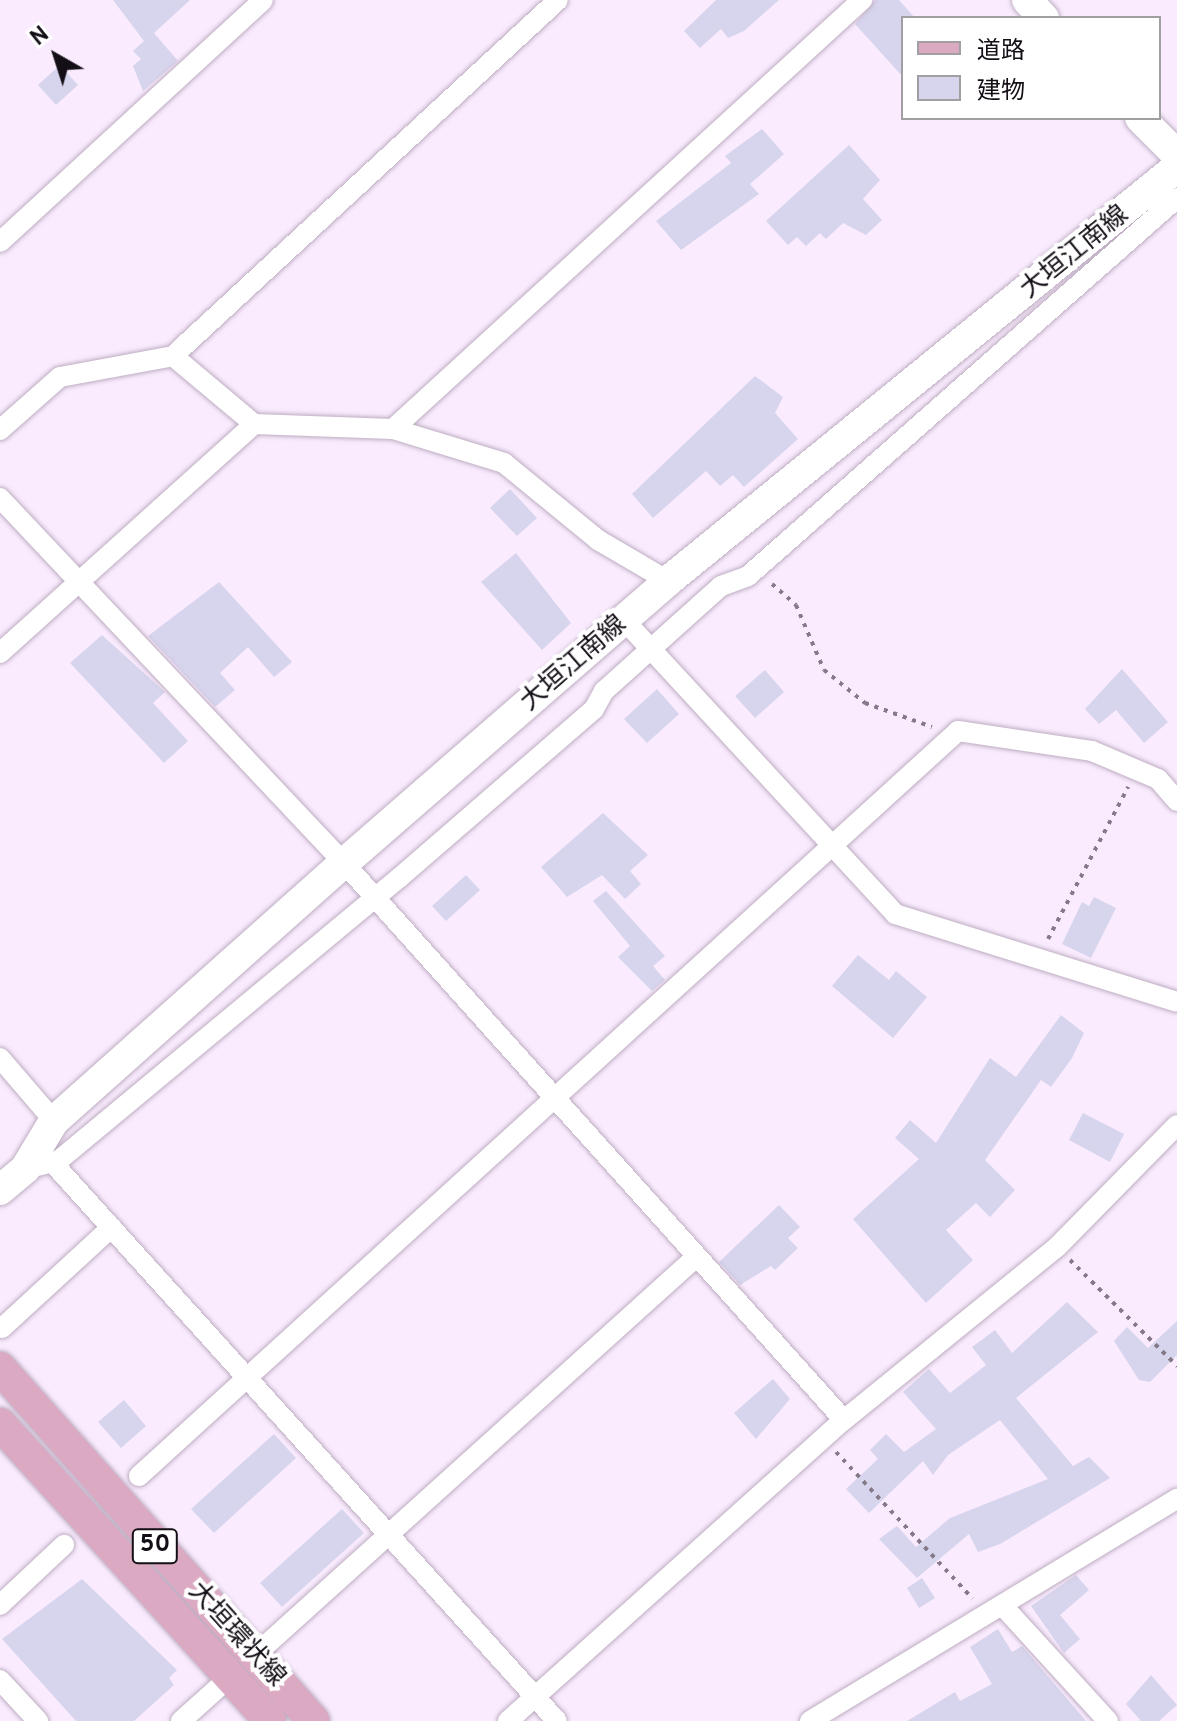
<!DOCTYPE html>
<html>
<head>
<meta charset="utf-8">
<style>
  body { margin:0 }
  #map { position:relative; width:1177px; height:1721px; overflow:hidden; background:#faecfe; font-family:Overpass,"Noto Sans JP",sans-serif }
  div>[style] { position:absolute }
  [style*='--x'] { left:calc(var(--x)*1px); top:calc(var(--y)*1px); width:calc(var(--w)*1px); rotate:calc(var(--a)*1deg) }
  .building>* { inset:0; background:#d7d4ed }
  .path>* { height:4px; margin-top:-2px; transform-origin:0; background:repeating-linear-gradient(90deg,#857b88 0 4px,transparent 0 10px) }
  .roads { filter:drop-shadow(0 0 2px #beadc2) drop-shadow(0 0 2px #beadc2) }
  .street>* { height:20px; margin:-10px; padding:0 10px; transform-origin:10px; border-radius:10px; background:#fff }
  .secondary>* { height:30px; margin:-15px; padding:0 15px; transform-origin:15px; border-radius:15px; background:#fff }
  .primary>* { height:32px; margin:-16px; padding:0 16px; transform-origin:16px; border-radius:16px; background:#dbaac2 }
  span { translate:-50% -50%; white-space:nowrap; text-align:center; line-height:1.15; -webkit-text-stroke:8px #fff; paint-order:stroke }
  .shield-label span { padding:2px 6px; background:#fff; border:2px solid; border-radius:6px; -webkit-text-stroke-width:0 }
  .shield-label { font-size:24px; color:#140e16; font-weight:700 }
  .street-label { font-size:26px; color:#140e16 }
  .legend { position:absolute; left:901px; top:16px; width:260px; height:104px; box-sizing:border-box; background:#fff; border:2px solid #a19fa2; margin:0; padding:10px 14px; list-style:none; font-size:24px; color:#140e16 }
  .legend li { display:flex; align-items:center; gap:16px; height:40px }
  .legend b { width:40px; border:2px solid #a19fa2 }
  .north { position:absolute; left:16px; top:16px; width:80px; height:80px; -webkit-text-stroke:6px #fff; paint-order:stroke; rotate:321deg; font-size:22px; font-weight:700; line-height:32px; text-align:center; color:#140e16 }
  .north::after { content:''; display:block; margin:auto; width:28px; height:36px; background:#140e16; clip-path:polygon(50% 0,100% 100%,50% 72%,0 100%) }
</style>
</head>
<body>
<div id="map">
  <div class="building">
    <div style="clip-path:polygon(113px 0,190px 0,154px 33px,178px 61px,143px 91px,133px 66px,141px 59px,133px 51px,144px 41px)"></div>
    <div style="clip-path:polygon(716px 0,779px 0,744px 31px,728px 38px,721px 29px,700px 48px,684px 31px)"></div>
    <div style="clip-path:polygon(875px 0,899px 0,915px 18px,903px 18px,903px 77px,855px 24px)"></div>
    <div style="clip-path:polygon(60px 65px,78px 85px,56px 105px,38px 85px)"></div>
    <div style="clip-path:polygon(762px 129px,784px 154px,750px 184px,759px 194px,681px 250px,656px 221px,731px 163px,725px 156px)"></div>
    <div style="clip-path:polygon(849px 145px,880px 180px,863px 199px,882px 220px,866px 235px,843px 223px,826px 239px,820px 233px,806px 246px,797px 237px,788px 245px,766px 221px)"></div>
    <div style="clip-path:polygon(755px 376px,783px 397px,775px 413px,798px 439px,744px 487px,733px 475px,720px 486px,706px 471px,653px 518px,632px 494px)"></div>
    <div style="clip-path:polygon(510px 489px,537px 518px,517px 536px,490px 508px)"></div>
    <div style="clip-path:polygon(516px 553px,571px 623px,542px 650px,481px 582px)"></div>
    <div style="clip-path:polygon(219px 582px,292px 662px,274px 677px,248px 647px,220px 673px,235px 690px,215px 707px,148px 636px)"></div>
    <div style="clip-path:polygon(102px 635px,165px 692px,153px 703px,188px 741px,164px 763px,70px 663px)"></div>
    <div style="clip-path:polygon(1122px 669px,1168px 722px,1144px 743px,1116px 710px,1099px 724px,1085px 709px)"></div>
    <div style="clip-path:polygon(765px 670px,784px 692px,755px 718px,735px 696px)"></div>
    <div style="clip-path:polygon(657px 689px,679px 714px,647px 743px,624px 719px)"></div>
    <div style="clip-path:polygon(603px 813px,648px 855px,630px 871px,641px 884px,625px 899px,602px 875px,567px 897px,541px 867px)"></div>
    <div style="clip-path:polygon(466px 875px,480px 890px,446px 921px,432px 906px)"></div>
    <div style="clip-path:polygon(606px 891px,665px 956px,653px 966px,665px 980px,652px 991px,618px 957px,630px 946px,593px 901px)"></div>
    <div style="clip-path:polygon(1094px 897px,1116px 908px,1091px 958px,1062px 944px,1082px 902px,1089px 906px)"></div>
    <div style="clip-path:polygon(858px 955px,889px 980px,896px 971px,927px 997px,893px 1038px,832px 986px)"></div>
    <div style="clip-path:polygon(1061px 1015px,1084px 1033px,1072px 1058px,1051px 1087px,1041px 1080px,985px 1160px,1015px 1190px,990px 1217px,976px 1203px,946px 1230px,973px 1260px,926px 1303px,853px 1219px,919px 1159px,895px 1138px,910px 1120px,936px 1143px,990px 1058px,1016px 1077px)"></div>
    <div style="clip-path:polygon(1083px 1113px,1124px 1134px,1110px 1162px,1069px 1140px)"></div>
    <div style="clip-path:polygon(779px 1205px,800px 1227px,788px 1238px,798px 1248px,775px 1270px,771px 1266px,740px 1285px,719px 1262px)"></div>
    <div style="clip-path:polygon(1067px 1302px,1098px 1332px,1016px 1398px,1073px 1466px,1089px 1457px,1110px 1478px,1000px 1544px,978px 1552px,969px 1534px,917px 1578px,879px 1539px,897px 1526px,916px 1547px,950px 1518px,1048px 1479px,1000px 1420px,948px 1455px,933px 1475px,923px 1461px,869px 1513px,846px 1489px,878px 1459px,870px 1450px,886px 1434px,904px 1452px,936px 1429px,903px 1392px,929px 1369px,950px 1393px,986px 1365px,972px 1347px,995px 1330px,1012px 1353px)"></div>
    <div style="clip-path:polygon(1177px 1321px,1177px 1355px,1150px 1382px,1139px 1380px,1114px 1341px,1127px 1327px,1148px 1348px)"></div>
    <div style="clip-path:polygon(773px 1379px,790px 1399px,756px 1439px,734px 1413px)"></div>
    <div style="clip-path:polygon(124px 1400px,146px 1426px,121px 1448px,98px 1422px)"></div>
    <div style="clip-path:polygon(274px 1434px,296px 1458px,214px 1533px,191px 1509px)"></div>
    <div style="clip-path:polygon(342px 1509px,364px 1533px,282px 1607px,260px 1583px)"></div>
    <div style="clip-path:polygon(1076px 1575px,1089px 1590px,1060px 1615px,1080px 1639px,1064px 1653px,1031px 1606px)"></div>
    <div style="clip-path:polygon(922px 1578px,935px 1598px,919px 1608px,907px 1588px)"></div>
    <div style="clip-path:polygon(82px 1579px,177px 1670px,169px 1678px,174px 1685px,134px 1721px,76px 1721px,2px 1639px)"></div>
    <div style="clip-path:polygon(998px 1629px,1012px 1652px,1022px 1646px,1086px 1721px,907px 1721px,955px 1692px,960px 1701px,992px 1684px,970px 1647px)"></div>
    <div style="clip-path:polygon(1151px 1675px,1177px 1705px,1159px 1721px,1141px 1721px,1126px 1704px)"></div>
  </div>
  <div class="path">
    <div style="--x:772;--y:584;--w:32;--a:41"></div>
    <div style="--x:796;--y:605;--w:71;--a:66.7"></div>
    <div style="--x:824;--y:670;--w:53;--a:38.8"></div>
    <div style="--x:865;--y:703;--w:71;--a:19.7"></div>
    <div style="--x:1048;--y:939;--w:172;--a:-62.2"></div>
    <div style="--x:1070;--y:1260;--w:151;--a:44.7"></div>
    <div style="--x:836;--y:1452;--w:200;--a:47"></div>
  </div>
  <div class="roads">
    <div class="street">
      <div style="--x:0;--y:242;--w:357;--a:-42.6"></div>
      <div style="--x:173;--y:356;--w:106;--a:40"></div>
      <div style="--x:254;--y:424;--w:139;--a:2.1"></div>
      <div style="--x:393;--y:429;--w:116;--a:17"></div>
      <div style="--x:504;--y:463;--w:122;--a:39.3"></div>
      <div style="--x:598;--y:540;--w:81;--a:30.4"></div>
      <div style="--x:393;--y:429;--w:636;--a:-42.45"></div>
      <div style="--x:0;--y:430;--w:80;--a:-41.5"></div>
      <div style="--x:60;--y:377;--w:115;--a:-10.5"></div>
      <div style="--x:173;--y:356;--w:524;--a:-42.76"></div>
      <div style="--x:0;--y:498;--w:502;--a:46.7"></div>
      <div style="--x:344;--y:863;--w:748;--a:48.09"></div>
      <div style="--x:624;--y:620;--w:400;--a:47.3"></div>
      <div style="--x:895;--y:914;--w:295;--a:17.3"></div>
      <div style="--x:0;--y:653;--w:342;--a:-42"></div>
      <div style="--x:0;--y:1058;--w:83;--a:49.4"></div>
      <div style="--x:52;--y:1162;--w:753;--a:47.91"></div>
      <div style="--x:25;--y:1169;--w:34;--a:-14"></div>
      <div style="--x:58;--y:1161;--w:443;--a:-39.7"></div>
      <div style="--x:399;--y:878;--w:258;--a:-40.9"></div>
      <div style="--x:594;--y:709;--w:21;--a:-61"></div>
      <div style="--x:604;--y:691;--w:157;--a:-41.9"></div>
      <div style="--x:721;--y:586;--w:29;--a:-20"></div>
      <div style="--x:748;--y:576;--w:572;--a:-41.38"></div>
      <div style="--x:2;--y:1328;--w:149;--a:-42.6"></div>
      <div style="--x:139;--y:1476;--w:1107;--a:-42.29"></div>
      <div style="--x:958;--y:731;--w:135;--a:8.5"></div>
      <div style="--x:1092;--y:751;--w:72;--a:23"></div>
      <div style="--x:1158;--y:779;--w:29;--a:49"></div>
      <div style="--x:0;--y:1605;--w:88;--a:-43.2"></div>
      <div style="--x:1002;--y:1605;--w:157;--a:47.6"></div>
      <div style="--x:255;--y:1655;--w:593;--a:-42.06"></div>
      <div style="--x:0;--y:1680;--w:56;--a:47.2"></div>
      <div style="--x:181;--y:1721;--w:66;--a:-41.9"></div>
      <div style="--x:508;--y:1721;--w:451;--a:-41.9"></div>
      <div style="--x:844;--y:1420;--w:274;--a:-39.1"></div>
      <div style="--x:1057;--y:1247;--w:171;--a:-45.5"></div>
      <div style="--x:810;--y:1721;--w:429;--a:-31.2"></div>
    </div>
    <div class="secondary">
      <div style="--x:1027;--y:0;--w:25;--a:47"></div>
      <div style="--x:1140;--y:118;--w:52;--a:45"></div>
      <div style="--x:0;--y:1190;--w:33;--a:-40"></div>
      <div style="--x:25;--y:1169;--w:56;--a:-58.9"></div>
      <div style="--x:54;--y:1121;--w:388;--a:-41.7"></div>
      <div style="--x:344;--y:863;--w:430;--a:-41"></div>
      <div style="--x:668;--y:581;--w:656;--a:-39.12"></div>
    </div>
    <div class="primary">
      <div style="--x:0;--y:1368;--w:472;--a:48.4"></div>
      <div style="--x:0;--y:1424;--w:401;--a:47.7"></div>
    </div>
  </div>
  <div class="shield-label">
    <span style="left:155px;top:1546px">50</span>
  </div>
  <div class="street-label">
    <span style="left:1075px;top:253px;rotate:-39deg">大垣江南線</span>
    <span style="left:574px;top:664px;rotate:-41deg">大垣江南線</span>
    <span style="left:236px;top:1635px;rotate:48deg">大垣環状線</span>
  </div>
  <ul class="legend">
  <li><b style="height:10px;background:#dbaac2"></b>道路</li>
  <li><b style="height:22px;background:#d7d4ed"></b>建物</li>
  </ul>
  <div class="north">N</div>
</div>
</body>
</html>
